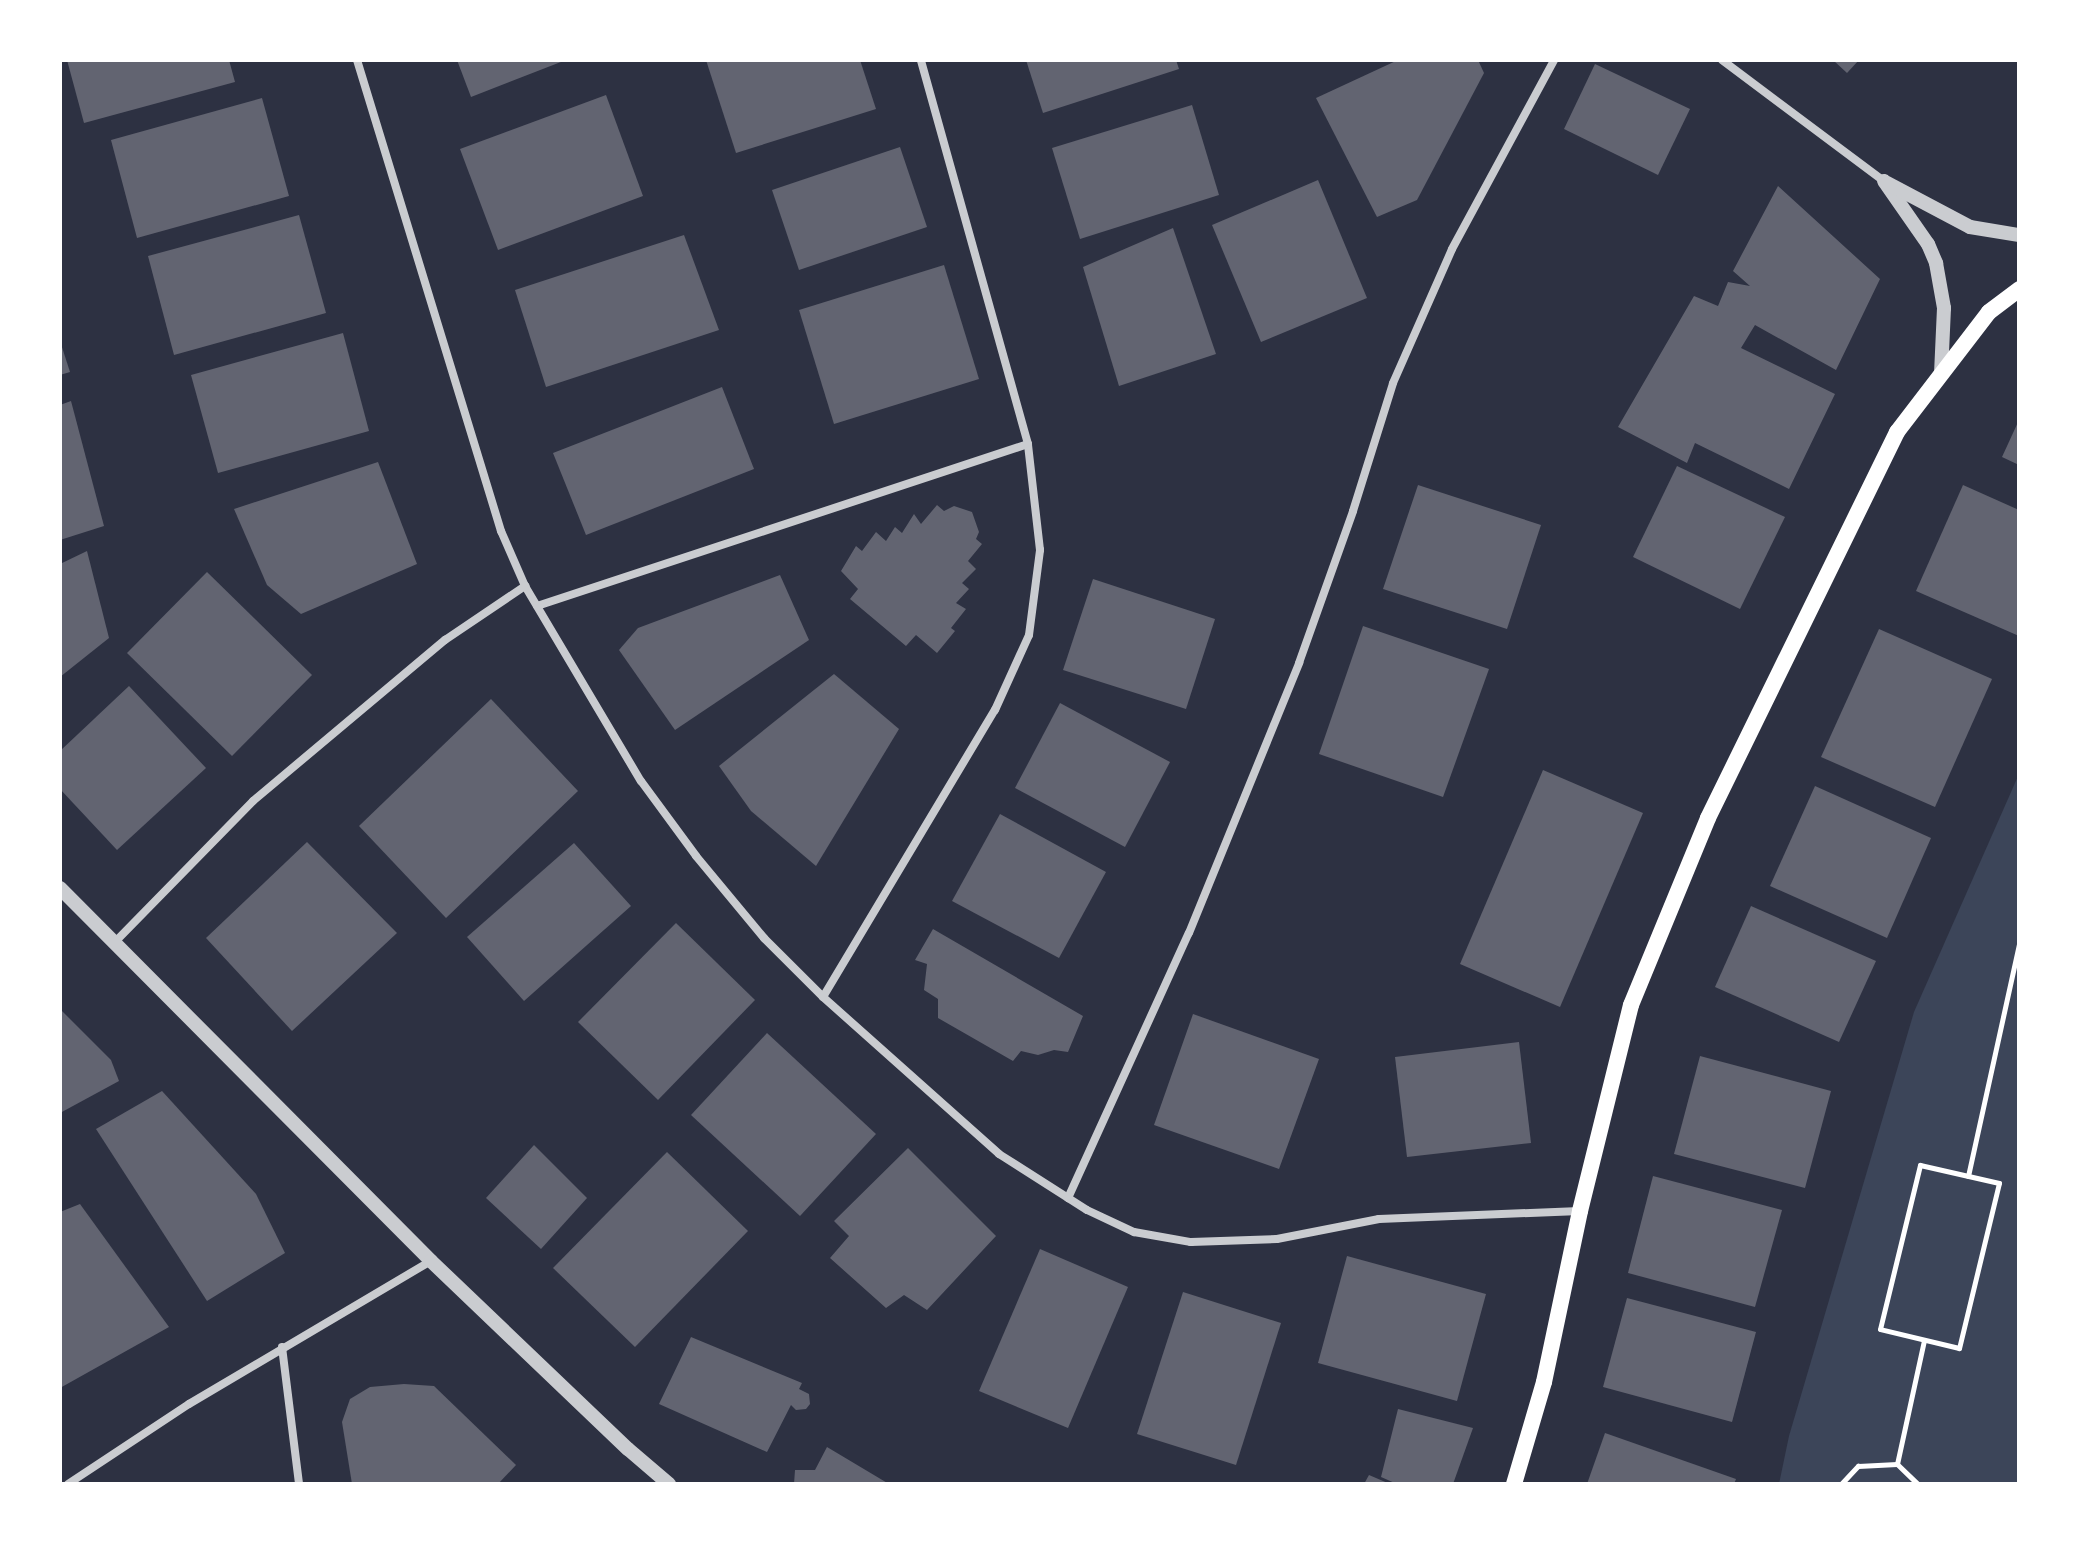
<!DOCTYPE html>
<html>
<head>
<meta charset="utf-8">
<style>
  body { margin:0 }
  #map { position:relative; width:2079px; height:1544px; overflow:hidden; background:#2d3142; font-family:"Fira Sans",sans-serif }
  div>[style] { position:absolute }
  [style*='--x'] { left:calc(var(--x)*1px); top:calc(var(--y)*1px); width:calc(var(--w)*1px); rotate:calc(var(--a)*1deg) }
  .green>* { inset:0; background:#3c4559 }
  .building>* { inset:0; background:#626471 }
  .path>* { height:5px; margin:-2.5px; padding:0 2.5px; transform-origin:2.5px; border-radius:2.5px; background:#fff }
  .minor>* { height:8px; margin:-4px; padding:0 4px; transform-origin:4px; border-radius:4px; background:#caccd0 }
  .tertiary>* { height:14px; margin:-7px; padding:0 7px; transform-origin:7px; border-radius:7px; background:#caccd0 }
  .secondary>* { height:16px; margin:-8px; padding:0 8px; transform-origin:8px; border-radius:8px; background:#fff }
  span { translate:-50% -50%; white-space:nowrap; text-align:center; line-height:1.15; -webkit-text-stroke:8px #fff; paint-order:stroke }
  .frame { position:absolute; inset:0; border:62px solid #fff; pointer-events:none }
</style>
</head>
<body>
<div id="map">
  <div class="green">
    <div style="clip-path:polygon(2019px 774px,2019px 1484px,1779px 1484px,1789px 1436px,1914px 1012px)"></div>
  </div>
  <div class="building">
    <div style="clip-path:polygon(67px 60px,229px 60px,235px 82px,84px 123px)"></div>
    <div style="clip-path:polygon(457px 60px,566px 60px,471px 97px)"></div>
    <div style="clip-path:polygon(706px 60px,860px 60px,876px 109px,736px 153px)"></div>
    <div style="clip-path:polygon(1026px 60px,1176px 60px,1179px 69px,1043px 113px)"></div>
    <div style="clip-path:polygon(1398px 60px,1478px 60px,1484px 73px,1417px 200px,1377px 217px,1316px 98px)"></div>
    <div style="clip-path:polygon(1833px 60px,1859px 60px,1847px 73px)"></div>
    <div style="clip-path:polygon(1595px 64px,1690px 109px,1658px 175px,1564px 129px)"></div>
    <div style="clip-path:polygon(606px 95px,643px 196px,498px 250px,460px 149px)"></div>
    <div style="clip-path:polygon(262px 98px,289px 196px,137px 238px,111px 140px)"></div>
    <div style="clip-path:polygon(1192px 105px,1219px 195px,1080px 239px,1052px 148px)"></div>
    <div style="clip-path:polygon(900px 147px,927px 227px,799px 270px,772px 190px)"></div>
    <div style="clip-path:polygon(1318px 180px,1367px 298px,1261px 342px,1212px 225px)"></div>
    <div style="clip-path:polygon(1778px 186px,1880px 279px,1836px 370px,1755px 325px,1741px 348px,1835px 394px,1789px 489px,1695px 443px,1687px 463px,1618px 427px,1694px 296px,1718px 306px,1728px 282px,1750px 286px,1733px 271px)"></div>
    <div style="clip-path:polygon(299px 215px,326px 313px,174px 355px,148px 256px)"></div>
    <div style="clip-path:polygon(1173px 228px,1216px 354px,1119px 386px,1083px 267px)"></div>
    <div style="clip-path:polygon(684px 235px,719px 330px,546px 387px,515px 290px)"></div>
    <div style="clip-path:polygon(944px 265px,979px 379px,834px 424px,799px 310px)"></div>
    <div style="clip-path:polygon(343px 333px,369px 431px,218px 473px,191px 375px)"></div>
    <div style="clip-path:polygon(60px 341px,70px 372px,60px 375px)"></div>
    <div style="clip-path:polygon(722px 387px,754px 469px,586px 535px,553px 453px)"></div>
    <div style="clip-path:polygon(71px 401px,104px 526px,60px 540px,60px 405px)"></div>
    <div style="clip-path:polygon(2019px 420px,2019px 465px,2002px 457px)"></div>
    <div style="clip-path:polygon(378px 462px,417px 564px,301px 614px,267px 585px,234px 509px)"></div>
    <div style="clip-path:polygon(1677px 466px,1785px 517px,1740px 609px,1633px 557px)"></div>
    <div style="clip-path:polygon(1418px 485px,1541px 525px,1507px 629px,1383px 589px)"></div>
    <div style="clip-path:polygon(1963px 485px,2019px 510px,2019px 636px,1916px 591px)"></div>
    <div style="clip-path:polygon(937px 505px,944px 511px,954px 506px,972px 512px,979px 532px,976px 539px,982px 544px,968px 561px,976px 569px,962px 583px,969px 589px,956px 603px,966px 609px,951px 628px,955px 631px,937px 653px,916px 635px,906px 646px,850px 599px,858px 589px,841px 571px,856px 546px,862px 551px,876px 532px,886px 541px,895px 527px,902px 533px,914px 514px,921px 524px)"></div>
    <div style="clip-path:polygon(87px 551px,109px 638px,60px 677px,60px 564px)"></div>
    <div style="clip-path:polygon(207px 572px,312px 675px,232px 756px,127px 653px)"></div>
    <div style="clip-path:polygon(780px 575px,809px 640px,675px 730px,619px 650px,638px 628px)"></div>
    <div style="clip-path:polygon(1093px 579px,1215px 619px,1186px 709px,1063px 670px)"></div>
    <div style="clip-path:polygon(1363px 626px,1489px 669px,1443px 797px,1319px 754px)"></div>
    <div style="clip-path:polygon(1879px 629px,1992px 679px,1935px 807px,1821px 757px)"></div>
    <div style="clip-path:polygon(834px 674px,899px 729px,816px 866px,751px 811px,719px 766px)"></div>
    <div style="clip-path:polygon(129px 686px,206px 768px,117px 850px,60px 789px,60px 751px)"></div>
    <div style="clip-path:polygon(491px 699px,578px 791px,446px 918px,359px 826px)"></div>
    <div style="clip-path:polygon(1060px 703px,1170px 762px,1125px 847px,1015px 788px)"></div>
    <div style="clip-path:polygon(1543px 770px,1643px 813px,1560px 1007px,1460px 964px)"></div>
    <div style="clip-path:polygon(1815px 786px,1931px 838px,1887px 938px,1770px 886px)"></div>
    <div style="clip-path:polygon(1000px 814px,1106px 872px,1059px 958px,952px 901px)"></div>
    <div style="clip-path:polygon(307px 842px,397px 933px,292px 1031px,206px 938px)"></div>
    <div style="clip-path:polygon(574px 843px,631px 906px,524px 1001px,467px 937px)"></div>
    <div style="clip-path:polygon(1751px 906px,1876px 961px,1839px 1042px,1715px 987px)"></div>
    <div style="clip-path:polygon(676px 923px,755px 1000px,658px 1100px,578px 1022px)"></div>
    <div style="clip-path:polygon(933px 929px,1083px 1016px,1068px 1052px,1054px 1050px,1038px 1055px,1021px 1051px,1013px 1061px,938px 1018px,938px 999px,924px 990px,927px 964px,915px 960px)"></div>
    <div style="clip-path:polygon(60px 1009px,111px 1060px,119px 1081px,60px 1113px)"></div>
    <div style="clip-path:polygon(1193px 1014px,1319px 1059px,1279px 1169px,1154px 1125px)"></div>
    <div style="clip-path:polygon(767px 1033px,876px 1134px,800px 1216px,691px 1115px)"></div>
    <div style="clip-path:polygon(1519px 1042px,1531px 1143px,1407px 1157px,1395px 1057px)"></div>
    <div style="clip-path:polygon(1700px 1056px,1831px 1091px,1805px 1188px,1674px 1154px)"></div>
    <div style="clip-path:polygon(162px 1091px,256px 1194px,285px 1253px,207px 1301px,96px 1129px)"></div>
    <div style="clip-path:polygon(534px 1145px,587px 1198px,541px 1249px,486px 1198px)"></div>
    <div style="clip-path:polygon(908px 1148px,996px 1236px,927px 1310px,904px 1295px,886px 1308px,830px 1258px,849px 1236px,834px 1221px)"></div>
    <div style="clip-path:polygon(667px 1152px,748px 1231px,635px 1347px,553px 1268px)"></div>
    <div style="clip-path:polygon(1653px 1176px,1782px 1210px,1755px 1307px,1628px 1273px)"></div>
    <div style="clip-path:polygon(80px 1204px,169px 1327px,60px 1388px,60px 1212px)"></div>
    <div style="clip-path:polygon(1040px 1249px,1128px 1287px,1068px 1428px,979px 1391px)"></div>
    <div style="clip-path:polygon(1347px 1256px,1486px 1294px,1457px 1401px,1318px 1363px)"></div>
    <div style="clip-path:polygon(1183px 1292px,1281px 1323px,1236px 1465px,1137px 1434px)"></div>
    <div style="clip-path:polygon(1627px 1298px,1756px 1332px,1732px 1422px,1603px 1387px)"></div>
    <div style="clip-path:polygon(691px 1337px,802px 1383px,799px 1389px,809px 1394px,810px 1404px,806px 1409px,796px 1410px,791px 1405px,767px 1452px,659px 1404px)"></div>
    <div style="clip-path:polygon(404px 1384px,434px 1386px,516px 1465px,498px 1484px,352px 1484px,342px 1422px,350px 1399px,370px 1387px)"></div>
    <div style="clip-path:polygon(1398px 1409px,1473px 1428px,1453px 1484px,1397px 1484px,1381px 1477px)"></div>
    <div style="clip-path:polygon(1605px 1433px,1736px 1479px,1734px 1484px,1587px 1484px)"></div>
    <div style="clip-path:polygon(827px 1447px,889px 1484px,794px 1484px,795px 1470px,815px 1470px)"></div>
    <div style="clip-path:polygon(1369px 1475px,1390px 1484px,1364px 1484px)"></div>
  </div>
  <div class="path">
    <div style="--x:1920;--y:1165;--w:81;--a:12.8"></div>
    <div style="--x:1999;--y:1183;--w:170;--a:103.6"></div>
    <div style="--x:1959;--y:1348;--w:81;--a:-166.5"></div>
    <div style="--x:1880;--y:1329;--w:169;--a:-76.3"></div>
    <div style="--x:1968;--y:1176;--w:238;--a:-77.6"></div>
    <div style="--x:1897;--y:1464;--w:127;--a:-77.7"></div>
    <div style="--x:1841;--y:1484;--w:25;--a:-47"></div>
    <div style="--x:1858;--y:1466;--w:39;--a:-3"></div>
    <div style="--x:1897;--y:1464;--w:29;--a:44"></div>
  </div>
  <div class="minor">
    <div style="--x:357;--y:60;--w:493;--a:73"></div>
    <div style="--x:501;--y:531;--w:60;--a:66.4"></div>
    <div style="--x:525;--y:586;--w:227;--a:59.3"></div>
    <div style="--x:641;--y:781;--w:93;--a:53.7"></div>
    <div style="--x:696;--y:856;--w:107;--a:50.3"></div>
    <div style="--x:764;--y:938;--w:83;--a:45"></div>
    <div style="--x:823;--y:997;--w:236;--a:41.7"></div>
    <div style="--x:999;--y:1154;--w:104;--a:32.5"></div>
    <div style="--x:1087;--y:1210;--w:52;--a:25.1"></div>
    <div style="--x:1134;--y:1232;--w:58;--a:10"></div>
    <div style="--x:1191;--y:1242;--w:86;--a:-2"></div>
    <div style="--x:1277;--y:1239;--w:104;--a:-11.1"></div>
    <div style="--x:1379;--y:1219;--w:201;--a:-2.3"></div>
    <div style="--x:1722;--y:60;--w:202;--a:36.8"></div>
    <div style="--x:537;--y:606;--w:517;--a:-18.26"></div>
    <div style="--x:115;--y:942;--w:197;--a:-45.6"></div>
    <div style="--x:253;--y:801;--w:251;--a:-40"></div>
    <div style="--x:445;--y:640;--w:97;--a:-34"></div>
    <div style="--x:823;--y:997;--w:335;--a:-59.1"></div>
    <div style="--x:995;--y:710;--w:82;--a:-65.6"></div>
    <div style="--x:1029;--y:635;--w:86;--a:-82.6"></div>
    <div style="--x:1040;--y:550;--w:107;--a:-96.5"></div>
    <div style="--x:1028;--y:444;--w:399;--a:-105.6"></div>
    <div style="--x:1068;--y:1198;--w:291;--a:-65.5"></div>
    <div style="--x:1189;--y:933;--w:292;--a:-67.8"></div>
    <div style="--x:1299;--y:663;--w:161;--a:-70.4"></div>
    <div style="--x:1353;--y:511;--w:134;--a:-72.6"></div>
    <div style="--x:1393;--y:383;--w:146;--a:-66.2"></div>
    <div style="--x:1452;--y:249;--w:215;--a:-61.6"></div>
    <div style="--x:282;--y:1347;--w:138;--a:82.9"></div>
    <div style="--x:68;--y:1484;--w:145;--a:-33.5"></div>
    <div style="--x:189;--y:1404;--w:281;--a:-30.6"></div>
  </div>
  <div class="tertiary">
    <div style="--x:1884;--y:181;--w:77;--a:55.1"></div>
    <div style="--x:1928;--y:244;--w:21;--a:67"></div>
    <div style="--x:1936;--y:263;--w:46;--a:79.9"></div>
    <div style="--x:1944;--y:308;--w:66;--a:92.6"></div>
    <div style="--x:1887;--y:183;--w:94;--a:27.9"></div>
    <div style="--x:1970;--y:227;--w:50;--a:9.3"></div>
    <div style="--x:60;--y:888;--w:526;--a:45.15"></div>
    <div style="--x:431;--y:1261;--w:272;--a:43.7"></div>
    <div style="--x:628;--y:1449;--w:54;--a:40.5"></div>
  </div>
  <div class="secondary">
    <div style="--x:1514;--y:1484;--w:106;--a:-73.6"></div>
    <div style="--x:1544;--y:1382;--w:175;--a:-78.1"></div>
    <div style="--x:1580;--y:1211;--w:212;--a:-76.1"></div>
    <div style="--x:1631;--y:1005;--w:202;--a:-67.6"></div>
    <div style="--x:1708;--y:818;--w:430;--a:-63.9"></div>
    <div style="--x:1897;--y:432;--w:151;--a:-52.5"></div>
    <div style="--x:1989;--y:312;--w:38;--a:-37"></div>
  </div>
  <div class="frame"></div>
</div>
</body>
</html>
